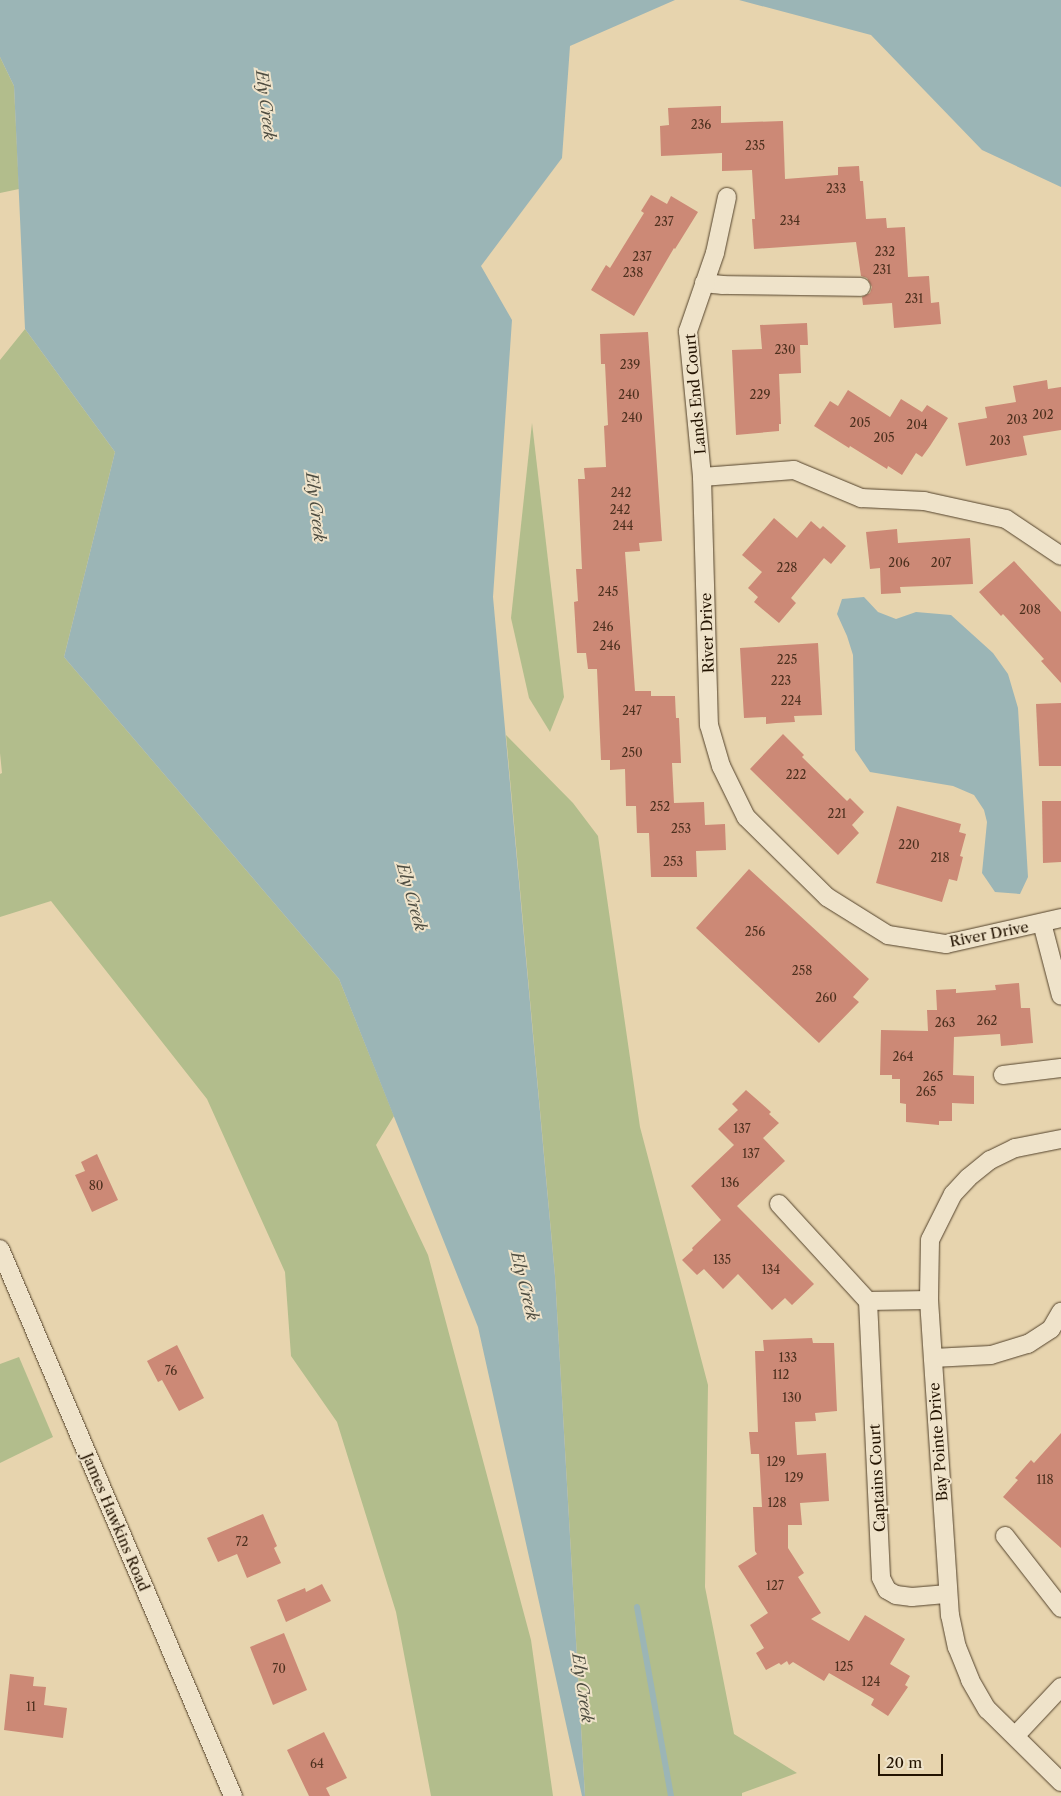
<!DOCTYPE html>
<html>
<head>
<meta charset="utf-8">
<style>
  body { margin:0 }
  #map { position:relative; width:1061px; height:1796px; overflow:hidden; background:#e7d4ae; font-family:"Libre Caslon Text",serif }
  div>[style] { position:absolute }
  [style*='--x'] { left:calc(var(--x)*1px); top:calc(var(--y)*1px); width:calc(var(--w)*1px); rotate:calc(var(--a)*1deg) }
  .green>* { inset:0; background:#b2bd8c }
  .water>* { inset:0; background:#9bb5b6 }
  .stream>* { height:6px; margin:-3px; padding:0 3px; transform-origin:3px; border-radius:3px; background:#9bb5b6 }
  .building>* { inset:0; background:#cc8976 }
  .roads { filter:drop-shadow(0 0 1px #54432c) drop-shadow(0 0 1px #54432c) }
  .street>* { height:18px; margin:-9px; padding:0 9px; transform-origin:9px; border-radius:9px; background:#efe3ca }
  span { translate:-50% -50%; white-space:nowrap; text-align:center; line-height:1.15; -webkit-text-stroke:4px #efe3ca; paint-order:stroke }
  .number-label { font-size:12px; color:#4d301e }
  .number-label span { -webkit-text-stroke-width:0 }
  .street-label { font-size:15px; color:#231301 }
  .water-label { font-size:16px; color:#4d4c40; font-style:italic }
  .scale { position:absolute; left:878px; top:1754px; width:65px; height:22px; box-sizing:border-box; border:2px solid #231301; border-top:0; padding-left:6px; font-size:15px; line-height:18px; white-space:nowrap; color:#231301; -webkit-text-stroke:4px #efe3ca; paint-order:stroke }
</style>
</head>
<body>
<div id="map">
  <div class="green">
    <div style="clip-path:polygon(0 57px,14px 86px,19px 189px,0 193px)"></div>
    <div style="clip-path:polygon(25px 329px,115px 452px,64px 657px,339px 979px,394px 1116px,376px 1145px,428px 1255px,531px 1640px,553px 1796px,431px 1796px,396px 1612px,337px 1422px,291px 1356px,285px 1272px,207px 1099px,51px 901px,0 917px,0 774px,2px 773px,0 753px,0 360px)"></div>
    <div style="clip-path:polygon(532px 423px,564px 697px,550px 732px,529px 698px,511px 618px)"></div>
    <div style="clip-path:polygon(506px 735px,573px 803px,598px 836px,640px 1127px,708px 1385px,705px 1587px,734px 1734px,797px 1773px,742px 1793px,742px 1796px,585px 1796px,555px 1276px)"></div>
    <div style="clip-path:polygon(19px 1357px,53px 1437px,0 1463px,0 1364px)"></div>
  </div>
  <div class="water">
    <div style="clip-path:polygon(0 0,675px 0,570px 46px,562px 158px,481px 266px,512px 320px,493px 597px,555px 1276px,585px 1796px,582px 1796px,478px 1327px,339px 979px,64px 657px,115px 452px,25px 329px,14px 86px,0 57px)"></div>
    <div style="clip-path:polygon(739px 0,1061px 0,1061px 187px,982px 150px,871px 35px)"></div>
    <div style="clip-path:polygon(864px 597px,878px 612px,896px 619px,916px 612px,951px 615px,993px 653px,1008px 674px,1018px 708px,1028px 877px,1020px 894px,995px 892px,982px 873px,987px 822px,984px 810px,974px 795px,953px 786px,870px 772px,855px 750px,853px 655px,847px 636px,837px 614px,842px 599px)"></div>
  </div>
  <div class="stream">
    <div style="--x:637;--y:1607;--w:192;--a:79.8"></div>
  </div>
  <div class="building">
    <div style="clip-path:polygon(721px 106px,721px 123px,783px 121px,785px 179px,838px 175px,838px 167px,859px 166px,860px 181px,863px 181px,866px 219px,886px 218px,887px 228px,905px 227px,908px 277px,929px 276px,931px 303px,939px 302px,941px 324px,894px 328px,892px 303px,863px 305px,862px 297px,870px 293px,872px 287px,867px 278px,861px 276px,856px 242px,754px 249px,752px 219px,755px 219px,752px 170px,722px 171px,722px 153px,661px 156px,660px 126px,669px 125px,668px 108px)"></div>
    <div style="clip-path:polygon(651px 195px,667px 204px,671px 196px,698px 212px,675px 249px,674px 248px,634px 316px,591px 290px,606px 265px,610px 268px,644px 213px,641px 211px)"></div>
    <div style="clip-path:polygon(807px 323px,808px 345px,800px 345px,801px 373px,779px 374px,781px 424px,779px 424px,779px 431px,736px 435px,732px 350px,762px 349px,760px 325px)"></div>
    <div style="clip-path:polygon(648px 332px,662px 541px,639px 543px,640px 551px,625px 552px,635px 691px,651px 691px,651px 696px,675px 696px,676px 718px,679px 718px,681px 763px,672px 763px,674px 803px,704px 802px,705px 825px,725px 824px,726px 850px,696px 851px,697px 877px,651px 877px,649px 833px,637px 833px,636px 806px,626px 806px,625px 769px,610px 770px,610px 760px,601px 760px,597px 669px,588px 669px,586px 653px,577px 653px,574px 602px,578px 601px,576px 569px,582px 569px,578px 479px,585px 479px,584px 468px,606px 467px,604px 426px,608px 425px,605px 364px,601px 364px,600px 334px)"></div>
    <div style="clip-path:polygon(1047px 380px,1048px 389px,1061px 387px,1061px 430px,1023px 436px,1027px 455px,966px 466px,958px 423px,987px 418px,985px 407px,1016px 402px,1013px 386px)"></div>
    <div style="clip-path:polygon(848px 390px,890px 417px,901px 399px,922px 412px,927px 405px,948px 418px,930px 446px,922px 457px,916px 453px,902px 475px,888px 466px,887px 469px,850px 446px,849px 448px,814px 426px,830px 401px,838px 406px)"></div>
    <div style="clip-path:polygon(774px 518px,797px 538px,811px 521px,820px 529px,823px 526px,846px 546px,831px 564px,824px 558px,791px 598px,796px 603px,779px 623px,754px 602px,758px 597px,748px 588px,762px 572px,742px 555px)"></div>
    <div style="clip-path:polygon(897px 529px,898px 543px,970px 538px,973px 584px,900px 587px,901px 593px,881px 594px,880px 568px,870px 569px,866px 532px)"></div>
    <div style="clip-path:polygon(1014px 561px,1061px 612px,1061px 683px,1041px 661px,1044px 659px,1003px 614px,1001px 616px,979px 592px)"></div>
    <div style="clip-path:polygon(818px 643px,822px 715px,794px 716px,795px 722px,776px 723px,766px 724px,766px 717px,744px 718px,740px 648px)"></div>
    <div style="clip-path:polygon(1061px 703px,1061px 766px,1039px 766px,1036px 704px)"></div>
    <div style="clip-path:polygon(783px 734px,804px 755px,802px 757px,847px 801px,850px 798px,864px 812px,852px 825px,859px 833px,838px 855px,750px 769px)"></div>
    <div style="clip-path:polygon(1042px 801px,1061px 801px,1061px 862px,1043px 863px)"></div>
    <div style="clip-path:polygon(897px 806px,961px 824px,959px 832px,966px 834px,960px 856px,963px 857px,957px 881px,949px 879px,942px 902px,876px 883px)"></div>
    <div style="clip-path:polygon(749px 869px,869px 979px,853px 997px,859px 1002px,819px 1043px,696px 928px)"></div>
    <div style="clip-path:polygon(1019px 983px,1021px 1008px,1030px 1008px,1033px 1043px,1001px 1046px,1000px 1034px,954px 1037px,953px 1075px,974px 1076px,974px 1104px,952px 1103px,952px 1121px,939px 1121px,939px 1125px,906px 1122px,906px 1104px,900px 1103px,900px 1079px,892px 1079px,892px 1075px,880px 1075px,881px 1030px,928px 1031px,927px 1010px,937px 1010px,936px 990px,956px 989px,956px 993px,996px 990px,995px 985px)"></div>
    <div style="clip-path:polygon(746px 1090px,771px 1112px,769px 1114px,779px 1123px,763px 1138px,785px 1161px,737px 1206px,814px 1284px,792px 1305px,785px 1298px,772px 1310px,738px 1274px,723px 1289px,704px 1269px,697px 1275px,682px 1260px,693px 1250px,692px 1248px,721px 1220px,691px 1186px,734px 1145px,718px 1129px,738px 1110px,732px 1104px)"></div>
    <div style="clip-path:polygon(97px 1154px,118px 1200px,92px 1212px,75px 1175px,85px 1171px,81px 1162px)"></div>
    <div style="clip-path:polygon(812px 1338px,813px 1343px,834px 1343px,837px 1411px,815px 1413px,816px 1421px,795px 1422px,797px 1455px,826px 1453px,829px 1501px,800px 1503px,802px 1525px,788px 1525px,788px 1548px,804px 1573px,798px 1577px,821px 1613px,811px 1619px,849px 1641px,865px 1615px,905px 1639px,890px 1664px,910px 1676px,905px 1685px,908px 1687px,888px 1716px,871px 1705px,874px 1699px,829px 1673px,824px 1681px,793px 1662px,789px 1665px,787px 1661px,781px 1665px,779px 1663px,766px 1670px,756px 1653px,764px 1648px,750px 1625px,768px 1613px,738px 1566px,757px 1554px,755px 1551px,753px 1507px,762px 1507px,759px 1454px,751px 1454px,749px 1432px,758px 1432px,755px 1351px,764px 1351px,763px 1340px)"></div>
    <div style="clip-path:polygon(177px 1345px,204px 1398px,179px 1411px,162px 1380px,158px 1382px,147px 1361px)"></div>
    <div style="clip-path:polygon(1061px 1433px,1061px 1548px,1003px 1497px,1018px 1480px,1015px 1478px,1031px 1460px,1034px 1463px)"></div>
    <div style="clip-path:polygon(263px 1514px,277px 1546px,274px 1548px,281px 1563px,247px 1578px,237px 1554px,218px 1562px,207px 1538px)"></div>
    <div style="clip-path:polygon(322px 1584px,331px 1601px,286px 1622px,277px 1600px,305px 1588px,306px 1592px)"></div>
    <div style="clip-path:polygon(284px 1633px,307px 1690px,273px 1705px,250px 1647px)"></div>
    <div style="clip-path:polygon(10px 1674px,34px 1677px,33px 1686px,46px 1687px,44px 1705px,67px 1708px,63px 1738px,4px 1730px)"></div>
    <div style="clip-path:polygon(324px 1732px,347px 1778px,326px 1788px,330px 1796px,309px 1796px,287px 1750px)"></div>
  </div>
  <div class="roads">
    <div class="street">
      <div style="--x:727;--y:197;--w:57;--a:102.1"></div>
      <div style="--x:715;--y:253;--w:83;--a:109.1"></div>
      <div style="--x:688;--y:331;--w:147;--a:84.5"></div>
      <div style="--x:702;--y:477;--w:248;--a:88.4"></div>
      <div style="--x:709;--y:725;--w:43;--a:73.7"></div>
      <div style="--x:721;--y:766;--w:57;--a:63.9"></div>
      <div style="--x:746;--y:817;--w:114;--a:44.6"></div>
      <div style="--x:827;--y:897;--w:72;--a:31.9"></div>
      <div style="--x:888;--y:935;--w:59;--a:8.8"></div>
      <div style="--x:946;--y:944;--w:118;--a:-12.7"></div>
      <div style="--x:704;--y:283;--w:19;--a:6"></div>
      <div style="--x:723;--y:285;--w:138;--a:0.8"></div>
      <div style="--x:702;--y:477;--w:92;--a:-4.4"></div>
      <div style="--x:794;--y:470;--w:73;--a:22.7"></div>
      <div style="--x:861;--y:498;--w:63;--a:2.7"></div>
      <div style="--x:924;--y:501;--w:84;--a:12.4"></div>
      <div style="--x:1006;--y:519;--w:66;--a:33.9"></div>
      <div style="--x:1042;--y:923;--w:75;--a:75.4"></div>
      <div style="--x:1003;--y:1075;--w:58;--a:-6.9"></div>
      <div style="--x:1061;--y:1139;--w:47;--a:168.9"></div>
      <div style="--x:1015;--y:1148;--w:28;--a:154"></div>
      <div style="--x:990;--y:1160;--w:28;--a:141"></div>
      <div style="--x:968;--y:1178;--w:22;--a:133"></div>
      <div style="--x:953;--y:1194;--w:51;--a:116.6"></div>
      <div style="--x:930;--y:1240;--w:60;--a:91"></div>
      <div style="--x:929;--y:1300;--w:316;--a:86.2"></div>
      <div style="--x:950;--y:1615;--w:33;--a:78"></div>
      <div style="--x:957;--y:1647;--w:35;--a:68"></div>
      <div style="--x:970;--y:1680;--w:34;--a:60"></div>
      <div style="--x:987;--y:1709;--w:104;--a:44.6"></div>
      <div style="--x:779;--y:1204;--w:132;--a:47.5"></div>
      <div style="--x:868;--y:1301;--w:61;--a:-0.9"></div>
      <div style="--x:0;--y:1249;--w:595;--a:66.93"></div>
      <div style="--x:868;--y:1301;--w:277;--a:87.3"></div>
      <div style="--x:881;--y:1578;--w:13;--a:63"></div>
      <div style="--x:887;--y:1590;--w:10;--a:29"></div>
      <div style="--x:896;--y:1595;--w:16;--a:7"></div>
      <div style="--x:912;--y:1597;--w:36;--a:-5"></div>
      <div style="--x:933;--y:1358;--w:58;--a:-3"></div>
      <div style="--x:991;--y:1355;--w:39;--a:-17"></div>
      <div style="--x:1028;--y:1344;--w:27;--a:-33"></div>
      <div style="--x:1051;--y:1329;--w:20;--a:-60"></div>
      <div style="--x:1005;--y:1536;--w:91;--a:52.1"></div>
      <div style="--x:1016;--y:1735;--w:66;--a:-46.8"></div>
    </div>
  </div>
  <div class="number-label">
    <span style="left:701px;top:125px">236</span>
    <span style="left:755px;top:146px">235</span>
    <span style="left:836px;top:189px">233</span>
    <span style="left:790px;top:221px">234</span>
    <span style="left:664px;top:222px">237</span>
    <span style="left:885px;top:252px">232</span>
    <span style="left:642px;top:257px">237</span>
    <span style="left:882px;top:270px">231</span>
    <span style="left:633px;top:273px">238</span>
    <span style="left:914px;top:299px">231</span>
    <span style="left:785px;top:350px">230</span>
    <span style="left:630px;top:365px">239</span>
    <span style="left:629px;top:395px">240</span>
    <span style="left:760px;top:395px">229</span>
    <span style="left:1043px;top:415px">202</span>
    <span style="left:632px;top:418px">240</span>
    <span style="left:1017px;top:420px">203</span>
    <span style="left:860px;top:423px">205</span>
    <span style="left:917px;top:425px">204</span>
    <span style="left:884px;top:438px">205</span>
    <span style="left:1000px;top:441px">203</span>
    <span style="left:621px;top:493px">242</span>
    <span style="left:620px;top:510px">242</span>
    <span style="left:623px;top:526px">244</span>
    <span style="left:899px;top:563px">206</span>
    <span style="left:941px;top:563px">207</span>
    <span style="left:787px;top:568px">228</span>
    <span style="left:608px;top:592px">245</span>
    <span style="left:1030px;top:610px">208</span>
    <span style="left:603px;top:627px">246</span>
    <span style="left:610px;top:646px">246</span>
    <span style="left:787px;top:660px">225</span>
    <span style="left:781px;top:681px">223</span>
    <span style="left:791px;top:701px">224</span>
    <span style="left:632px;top:711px">247</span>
    <span style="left:632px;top:753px">250</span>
    <span style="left:796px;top:775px">222</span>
    <span style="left:660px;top:807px">252</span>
    <span style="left:837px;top:814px">221</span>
    <span style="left:681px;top:829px">253</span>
    <span style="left:909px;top:845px">220</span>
    <span style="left:940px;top:858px">218</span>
    <span style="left:673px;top:862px">253</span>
    <span style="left:755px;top:932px">256</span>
    <span style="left:802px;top:971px">258</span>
    <span style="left:826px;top:998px">260</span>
    <span style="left:987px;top:1021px">262</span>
    <span style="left:945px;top:1023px">263</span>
    <span style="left:903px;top:1057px">264</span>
    <span style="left:933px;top:1077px">265</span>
    <span style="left:926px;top:1092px">265</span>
    <span style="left:742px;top:1129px">137</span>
    <span style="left:751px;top:1154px">137</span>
    <span style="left:730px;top:1183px">136</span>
    <span style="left:96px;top:1186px">80</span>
    <span style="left:722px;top:1260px">135</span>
    <span style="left:771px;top:1270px">134</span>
    <span style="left:788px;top:1358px">133</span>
    <span style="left:171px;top:1371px">76</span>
    <span style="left:781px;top:1375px">112</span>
    <span style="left:792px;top:1398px">130</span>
    <span style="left:776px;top:1462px">129</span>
    <span style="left:794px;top:1478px">129</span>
    <span style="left:1045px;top:1480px">118</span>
    <span style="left:777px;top:1503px">128</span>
    <span style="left:242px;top:1542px">72</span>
    <span style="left:775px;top:1586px">127</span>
    <span style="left:844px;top:1667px">125</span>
    <span style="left:279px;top:1669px">70</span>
    <span style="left:871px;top:1682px">124</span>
    <span style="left:31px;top:1707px">11</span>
    <span style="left:317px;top:1764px">64</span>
  </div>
  <div class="street-label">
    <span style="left:695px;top:394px;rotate:-95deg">Lands End Court</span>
    <span style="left:707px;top:633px;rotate:-92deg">River Drive</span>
    <span style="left:989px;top:934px;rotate:-11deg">River Drive</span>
    <span style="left:938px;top:1442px;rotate:-94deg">Bay Pointe Drive</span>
    <span style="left:877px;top:1478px;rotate:-93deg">Captains Court</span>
    <span style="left:116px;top:1522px;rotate:67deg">James Hawkins Road</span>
  </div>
  <div class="water-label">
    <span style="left:266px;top:105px;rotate:83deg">Ely Creek</span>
    <span style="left:316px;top:507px;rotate:83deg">Ely Creek</span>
    <span style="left:412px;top:897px;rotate:74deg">Ely Creek</span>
    <span style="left:525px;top:1286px;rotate:76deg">Ely Creek</span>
    <span style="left:583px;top:1688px;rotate:82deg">Ely Creek</span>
  </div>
  <div class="scale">20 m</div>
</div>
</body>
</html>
